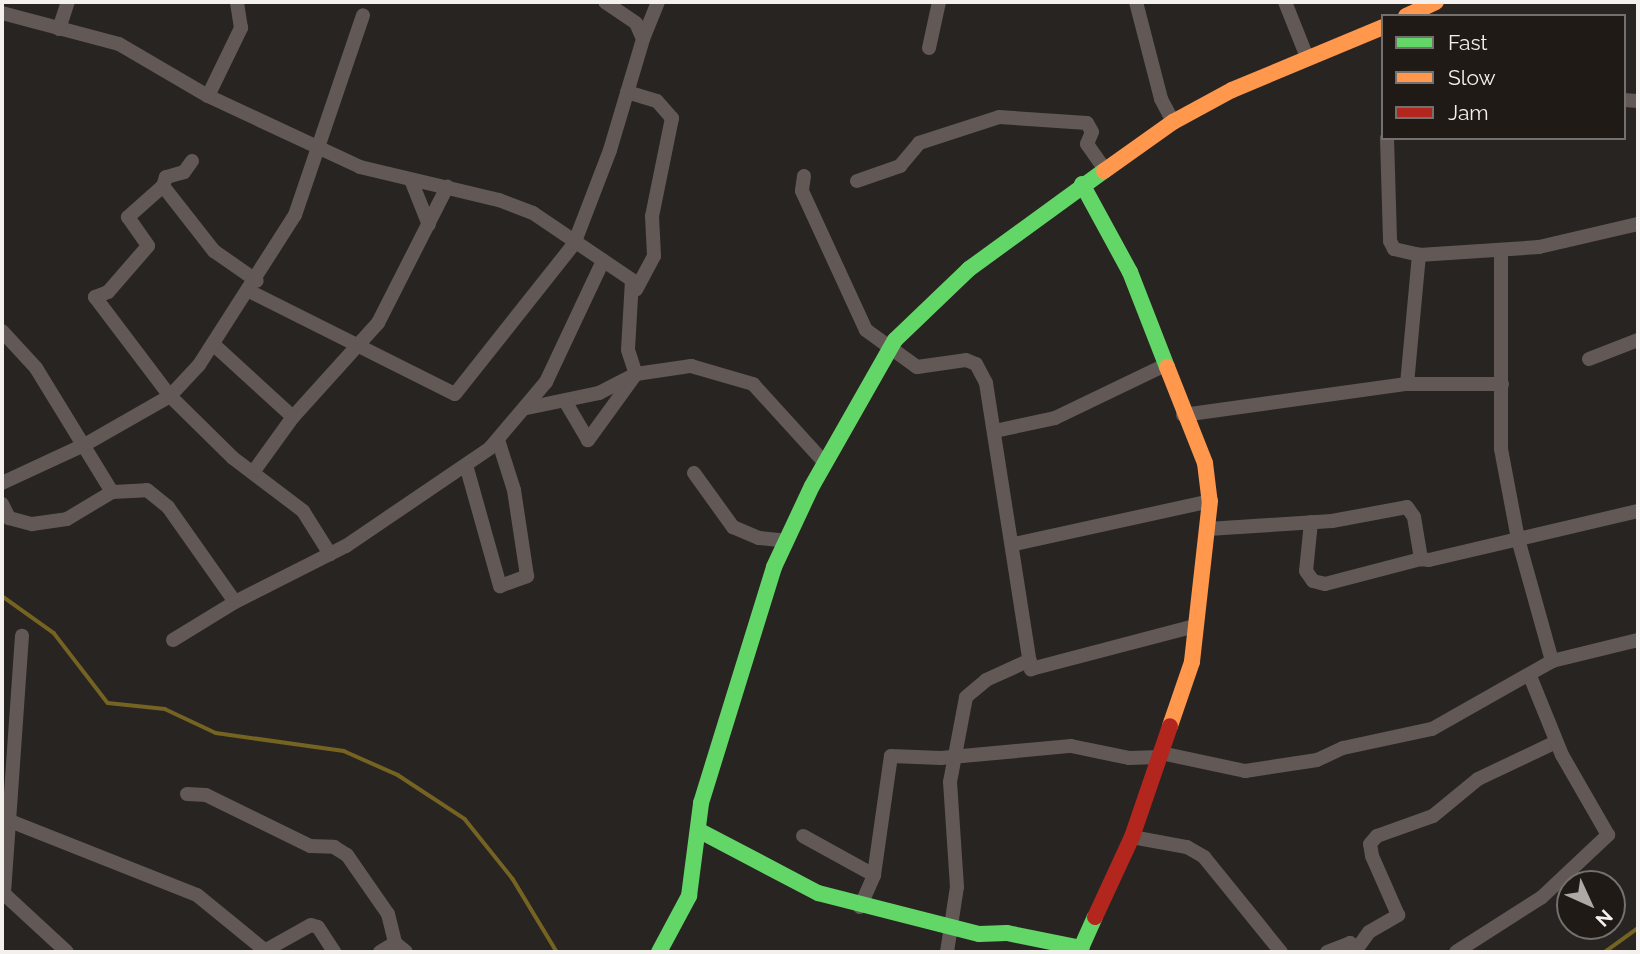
<!DOCTYPE html>
<html>
<head>
<meta charset="utf-8">
<style>
  body { margin:0 }
  #map { position:relative; width:1640px; height:954px; overflow:hidden; background:#272422; font-family:Raleway,sans-serif }
  div>[style] { position:absolute }
  [style*='--x'] { left:calc(var(--x)*1px); top:calc(var(--y)*1px); width:calc(var(--w)*1px); rotate:calc(var(--a)*1deg) }
  .stream>* { height:3.5px; margin:-1.75px; padding:0 1.75px; transform-origin:1.75px; border-radius:1.75px; background:#756322 }
  .street>* { height:14px; margin:-7px; padding:0 7px; transform-origin:7px; border-radius:7px; background:#625855 }
  .fast>* { height:16px; margin:-8px; padding:0 8px; transform-origin:8px; border-radius:8px; background:#63d668 }
  .slow>* { height:16px; margin:-8px; padding:0 8px; transform-origin:8px; border-radius:8px; background:#ff974d }
  .jam>* { height:16px; margin:-8px; padding:0 8px; transform-origin:8px; border-radius:8px; background:#b3261e }
  span { translate:-50% -50%; white-space:nowrap; text-align:center; line-height:1.15; -webkit-text-stroke:5px #201a17; paint-order:stroke }
  .frame { position:absolute; inset:0; border:4px solid #f3f0ed; pointer-events:none }
  .legend { position:absolute; left:1381px; top:14px; width:245px; height:126px; box-sizing:border-box; background:#201a17; border:2px solid #74706d; margin:0; padding:9px 12px; list-style:none; font-size:21px; color:#f3f0ed }
  .legend li { display:flex; align-items:center; gap:14px; height:35px }
  .legend b { width:35px; border:2px solid #74706d }
  .north { position:absolute; left:1556px; top:870px; width:70px; height:70px; box-sizing:border-box; background:#201a17; border:2px solid #74706d; border-radius:50%; rotate:135deg; font-size:19px; font-weight:700; line-height:28px; text-align:center; color:#f3f0ed }
  .north::after { content:''; display:block; margin:auto; width:24px; height:32px; background:#aca9a6; clip-path:polygon(50% 0,100% 100%,50% 72%,0 100%) }
</style>
</head>
<body>
<div id="map">
  <div class="stream">
    <div style="--x:2;--y:596;--w:64;--a:35.4"></div>
    <div style="--x:54;--y:633;--w:88;--a:52.4"></div>
    <div style="--x:108;--y:703;--w:57;--a:6"></div>
    <div style="--x:165;--y:709;--w:56;--a:25.2"></div>
    <div style="--x:216;--y:733;--w:129;--a:8"></div>
    <div style="--x:344;--y:751;--w:59;--a:24"></div>
    <div style="--x:398;--y:775;--w:80;--a:33.3"></div>
    <div style="--x:465;--y:819;--w:77;--a:51.3"></div>
    <div style="--x:513;--y:879;--w:85;--a:58.9"></div>
    <div style="--x:1605;--y:952;--w:41;--a:-36"></div>
  </div>
  <div class="street">
    <div style="--x:1136;--y:2;--w:100;--a:75.5"></div>
    <div style="--x:1161;--y:99;--w:26;--a:62"></div>
    <div style="--x:1285;--y:2;--w:59;--a:68.2"></div>
    <div style="--x:2;--y:13;--w:121;--a:14.8"></div>
    <div style="--x:119;--y:44;--w:103;--a:30.3"></div>
    <div style="--x:208;--y:96;--w:168;--a:25"></div>
    <div style="--x:360;--y:167;--w:143;--a:13.4"></div>
    <div style="--x:499;--y:200;--w:36;--a:21"></div>
    <div style="--x:533;--y:213;--w:120;--a:34.1"></div>
    <div style="--x:632;--y:280;--w:70;--a:93.3"></div>
    <div style="--x:628;--y:350;--w:25;--a:72"></div>
    <div style="--x:636;--y:374;--w:56;--a:-8.3"></div>
    <div style="--x:691;--y:366;--w:65;--a:16.2"></div>
    <div style="--x:753;--y:384;--w:107;--a:47.7"></div>
    <div style="--x:59;--y:29;--w:28;--a:-72"></div>
    <div style="--x:643;--y:39;--w:40;--a:-68"></div>
    <div style="--x:929;--y:48;--w:47;--a:-77.7"></div>
    <div style="--x:627;--y:92;--w:31;--a:17"></div>
    <div style="--x:657;--y:101;--w:23;--a:49"></div>
    <div style="--x:672;--y:118;--w:100;--a:101.5"></div>
    <div style="--x:652;--y:216;--w:40;--a:87.1"></div>
    <div style="--x:654;--y:256;--w:38;--a:118"></div>
    <div style="--x:208;--y:96;--w:76;--a:-64.1"></div>
    <div style="--x:241;--y:28;--w:26;--a:-99"></div>
    <div style="--x:1624;--y:100;--w:14;--a:4"></div>
    <div style="--x:1387;--y:138;--w:103;--a:88.3"></div>
    <div style="--x:1390;--y:241;--w:9;--a:63"></div>
    <div style="--x:1394;--y:249;--w:26;--a:13"></div>
    <div style="--x:192;--y:161;--w:14;--a:126"></div>
    <div style="--x:184;--y:172;--w:19;--a:164"></div>
    <div style="--x:166;--y:177;--w:9;--a:108"></div>
    <div style="--x:163;--y:186;--w:47;--a:138.5"></div>
    <div style="--x:128;--y:217;--w:35;--a:55"></div>
    <div style="--x:148;--y:246;--w:61;--a:131"></div>
    <div style="--x:108;--y:292;--w:14;--a:159"></div>
    <div style="--x:95;--y:297;--w:124;--a:52.9"></div>
    <div style="--x:170;--y:396;--w:88;--a:44.5"></div>
    <div style="--x:233;--y:458;--w:88;--a:37.1"></div>
    <div style="--x:303;--y:511;--w:51;--a:57.9"></div>
    <div style="--x:804;--y:176;--w:15;--a:98"></div>
    <div style="--x:802;--y:191;--w:153;--a:65.3"></div>
    <div style="--x:866;--y:330;--w:63;--a:36"></div>
    <div style="--x:917;--y:367;--w:49;--a:-8.1"></div>
    <div style="--x:966;--y:360;--w:11;--a:22"></div>
    <div style="--x:976;--y:364;--w:21;--a:62"></div>
    <div style="--x:986;--y:383;--w:290;--a:81.1"></div>
    <div style="--x:1031;--y:669;--w:170;--a:-14.7"></div>
    <div style="--x:411;--y:180;--w:48;--a:68.2"></div>
    <div style="--x:857;--y:181;--w:46;--a:-19.2"></div>
    <div style="--x:900;--y:166;--w:30;--a:-50"></div>
    <div style="--x:919;--y:143;--w:84;--a:-18"></div>
    <div style="--x:999;--y:117;--w:88;--a:3.9"></div>
    <div style="--x:1087;--y:123;--w:10;--a:61"></div>
    <div style="--x:1092;--y:132;--w:13;--a:113"></div>
    <div style="--x:1087;--y:144;--w:29;--a:55"></div>
    <div style="--x:163;--y:186;--w:83;--a:51.9"></div>
    <div style="--x:214;--y:251;--w:52;--a:34.9"></div>
    <div style="--x:1501;--y:252;--w:197;--a:90"></div>
    <div style="--x:1501;--y:449;--w:92;--a:79.3"></div>
    <div style="--x:1518;--y:539;--w:127;--a:74.4"></div>
    <div style="--x:249;--y:291;--w:230;--a:26.6"></div>
    <div style="--x:455;--y:394;--w:191;--a:-51.6"></div>
    <div style="--x:574;--y:244;--w:101;--a:-69"></div>
    <div style="--x:610;--y:150;--w:116;--a:-73.4"></div>
    <div style="--x:643;--y:39;--w:17;--a:-114"></div>
    <div style="--x:636;--y:23;--w:37;--a:-146"></div>
    <div style="--x:2;--y:331;--w:50;--a:47.4"></div>
    <div style="--x:36;--y:368;--w:145;--a:58.5"></div>
    <div style="--x:213;--y:344;--w:108;--a:42.4"></div>
    <div style="--x:1589;--y:359;--w:53;--a:-21.2"></div>
    <div style="--x:1407;--y:384;--w:130;--a:-84.7"></div>
    <div style="--x:1419;--y:255;--w:120;--a:-3.8"></div>
    <div style="--x:1539;--y:247;--w:102;--a:-13.1"></div>
    <div style="--x:527;--y:408;--w:74;--a:-11.8"></div>
    <div style="--x:599;--y:393;--w:42;--a:-27.2"></div>
    <div style="--x:636;--y:374;--w:82;--a:126"></div>
    <div style="--x:588;--y:440;--w:45;--a:-120.5"></div>
    <div style="--x:1183;--y:415;--w:226;--a:-7.9"></div>
    <div style="--x:1407;--y:384;--w:95;--a:0"></div>
    <div style="--x:995;--y:431;--w:61;--a:-12.2"></div>
    <div style="--x:1055;--y:418;--w:120;--a:-25.7"></div>
    <div style="--x:466;--y:465;--w:126;--a:74.3"></div>
    <div style="--x:500;--y:586;--w:29;--a:-20"></div>
    <div style="--x:527;--y:576;--w:87;--a:-98.6"></div>
    <div style="--x:514;--y:490;--w:52;--a:-107.7"></div>
    <div style="--x:254;--y:471;--w:67;--a:-54.2"></div>
    <div style="--x:293;--y:417;--w:127;--a:-47.9"></div>
    <div style="--x:378;--y:323;--w:153;--a:-63.1"></div>
    <div style="--x:694;--y:473;--w:67;--a:54.2"></div>
    <div style="--x:733;--y:527;--w:28;--a:23"></div>
    <div style="--x:759;--y:538;--w:27;--a:6"></div>
    <div style="--x:2;--y:483;--w:93;--a:-24.9"></div>
    <div style="--x:86;--y:444;--w:97;--a:-29.7"></div>
    <div style="--x:170;--y:396;--w:42;--a:-46.9"></div>
    <div style="--x:199;--y:365;--w:178;--a:-57.4"></div>
    <div style="--x:295;--y:215;--w:211;--a:-71.2"></div>
    <div style="--x:2;--y:504;--w:16;--a:63"></div>
    <div style="--x:9;--y:518;--w:24;--a:15"></div>
    <div style="--x:32;--y:524;--w:35;--a:-8"></div>
    <div style="--x:67;--y:519;--w:52;--a:-31"></div>
    <div style="--x:112;--y:492;--w:35;--a:-3"></div>
    <div style="--x:147;--y:490;--w:27;--a:39"></div>
    <div style="--x:168;--y:507;--w:116;--a:54.8"></div>
    <div style="--x:1311;--y:522;--w:49;--a:95.8"></div>
    <div style="--x:1306;--y:571;--w:12;--a:55"></div>
    <div style="--x:1313;--y:581;--w:12;--a:14"></div>
    <div style="--x:1325;--y:584;--w:99;--a:-14.6"></div>
    <div style="--x:1208;--y:529;--w:124;--a:-3.7"></div>
    <div style="--x:1332;--y:521;--w:76;--a:-10.6"></div>
    <div style="--x:1407;--y:507;--w:12;--a:55"></div>
    <div style="--x:1414;--y:517;--w:43;--a:80.5"></div>
    <div style="--x:1421;--y:559;--w:8;--a:7"></div>
    <div style="--x:1429;--y:560;--w:215;--a:-13.2"></div>
    <div style="--x:1015;--y:544;--w:200;--a:-12.4"></div>
    <div style="--x:173;--y:640;--w:73;--a:-31.5"></div>
    <div style="--x:235;--y:602;--w:124;--a:-26.8"></div>
    <div style="--x:346;--y:546;--w:174;--a:-34.2"></div>
    <div style="--x:490;--y:448;--w:87;--a:-49.7"></div>
    <div style="--x:546;--y:382;--w:134;--a:-64.8"></div>
    <div style="--x:1161;--y:753;--w:86;--a:12.1"></div>
    <div style="--x:1245;--y:771;--w:73;--a:-8.7"></div>
    <div style="--x:1317;--y:760;--w:29;--a:-25"></div>
    <div style="--x:1343;--y:748;--w:91;--a:-12.1"></div>
    <div style="--x:1432;--y:729;--w:138;--a:-29.5"></div>
    <div style="--x:1552;--y:661;--w:89;--a:-13.7"></div>
    <div style="--x:187;--y:794;--w:19;--a:3"></div>
    <div style="--x:206;--y:795;--w:116;--a:26.1"></div>
    <div style="--x:310;--y:846;--w:24;--a:2"></div>
    <div style="--x:334;--y:847;--w:15;--a:32"></div>
    <div style="--x:347;--y:855;--w:72;--a:55.2"></div>
    <div style="--x:388;--y:914;--w:30;--a:76"></div>
    <div style="--x:10;--y:821;--w:201;--a:21.6"></div>
    <div style="--x:197;--y:895;--w:90;--a:39.2"></div>
    <div style="--x:803;--y:836;--w:81;--a:28.8"></div>
    <div style="--x:1132;--y:837;--w:56;--a:10.3"></div>
    <div style="--x:1187;--y:847;--w:20;--a:30"></div>
    <div style="--x:1204;--y:857;--w:122;--a:51"></div>
    <div style="--x:2;--y:892;--w:88;--a:42.7"></div>
    <div style="--x:4;--y:893;--w:258;--a:-86"></div>
    <div style="--x:860;--y:907;--w:35;--a:-66"></div>
    <div style="--x:874;--y:875;--w:120;--a:-81.9"></div>
    <div style="--x:891;--y:756;--w:50;--a:2.3"></div>
    <div style="--x:941;--y:758;--w:131;--a:-5.3"></div>
    <div style="--x:1071;--y:746;--w:59;--a:11.7"></div>
    <div style="--x:1129;--y:758;--w:31;--a:-2"></div>
    <div style="--x:266;--y:950;--w:51;--a:-29.1"></div>
    <div style="--x:311;--y:925;--w:7;--a:16"></div>
    <div style="--x:318;--y:927;--w:30;--a:57"></div>
    <div style="--x:1356;--y:950;--w:22;--a:-54"></div>
    <div style="--x:1369;--y:932;--w:34;--a:-30"></div>
    <div style="--x:1398;--y:915;--w:64;--a:-113.8"></div>
    <div style="--x:1372;--y:856;--w:12;--a:-99"></div>
    <div style="--x:1370;--y:844;--w:11;--a:-49"></div>
    <div style="--x:1377;--y:836;--w:59;--a:-19.7"></div>
    <div style="--x:1433;--y:816;--w:58;--a:-39.4"></div>
    <div style="--x:1478;--y:779;--w:86;--a:-25.4"></div>
    <div style="--x:380;--y:952;--w:17;--a:-31"></div>
    <div style="--x:395;--y:943;--w:14;--a:39"></div>
    <div style="--x:947;--y:952;--w:66;--a:-81.3"></div>
    <div style="--x:957;--y:887;--w:105;--a:-93.8"></div>
    <div style="--x:950;--y:782;--w:86;--a:-79.3"></div>
    <div style="--x:966;--y:697;--w:26;--a:-40"></div>
    <div style="--x:986;--y:680;--w:48;--a:-24.4"></div>
    <div style="--x:1327;--y:952;--w:25;--a:-21"></div>
    <div style="--x:1350;--y:943;--w:11;--a:52"></div>
    <div style="--x:1456;--y:952;--w:102;--a:-32.6"></div>
    <div style="--x:1542;--y:897;--w:91;--a:-43.2"></div>
    <div style="--x:1608;--y:835;--w:92;--a:-119.9"></div>
    <div style="--x:1562;--y:755;--w:85;--a:-112.1"></div>
  </div>
  <div class="fast">
    <div style="--x:1082;--y:184;--w:100;--a:61.4"></div>
    <div style="--x:1130;--y:272;--w:102;--a:68.7"></div>
    <div style="--x:698;--y:830;--w:136;--a:27.7"></div>
    <div style="--x:818;--y:893;--w:166;--a:14.3"></div>
    <div style="--x:979;--y:934;--w:28;--a:-2"></div>
    <div style="--x:1007;--y:933;--w:76;--a:11.5"></div>
    <div style="--x:1081;--y:948;--w:34;--a:-66"></div>
    <div style="--x:659;--y:952;--w:64;--a:-61.8"></div>
    <div style="--x:689;--y:896;--w:94;--a:-82.6"></div>
    <div style="--x:701;--y:803;--w:247;--a:-72.8"></div>
    <div style="--x:774;--y:567;--w:89;--a:-64.9"></div>
    <div style="--x:812;--y:486;--w:168;--a:-60.4"></div>
    <div style="--x:895;--y:340;--w:103;--a:-43.8"></div>
    <div style="--x:969;--y:269;--w:167;--a:-36"></div>
  </div>
  <div class="slow">
    <div style="--x:1406;--y:16;--w:33;--a:-25"></div>
    <div style="--x:1104;--y:171;--w:85;--a:-35.4"></div>
    <div style="--x:1173;--y:122;--w:67;--a:-28.5"></div>
    <div style="--x:1232;--y:90;--w:164;--a:-22.6"></div>
    <div style="--x:1167;--y:367;--w:103;--a:68.4"></div>
    <div style="--x:1205;--y:463;--w:38;--a:83"></div>
    <div style="--x:1210;--y:501;--w:162;--a:96.4"></div>
    <div style="--x:1192;--y:662;--w:68;--a:109"></div>
  </div>
  <div class="jam">
    <div style="--x:1095;--y:917;--w:88;--a:-65.2"></div>
    <div style="--x:1132;--y:837;--w:117;--a:-71.1"></div>
  </div>
  <div class="frame"></div>
  <ul class="legend">
  <li><b style="height:9px;background:#63d668"></b>Fast</li>
  <li><b style="height:9px;background:#ff974d"></b>Slow</li>
  <li><b style="height:9px;background:#b3261e"></b>Jam</li>
  </ul>
  <div class="north">N</div>
</div>
</body>
</html>
